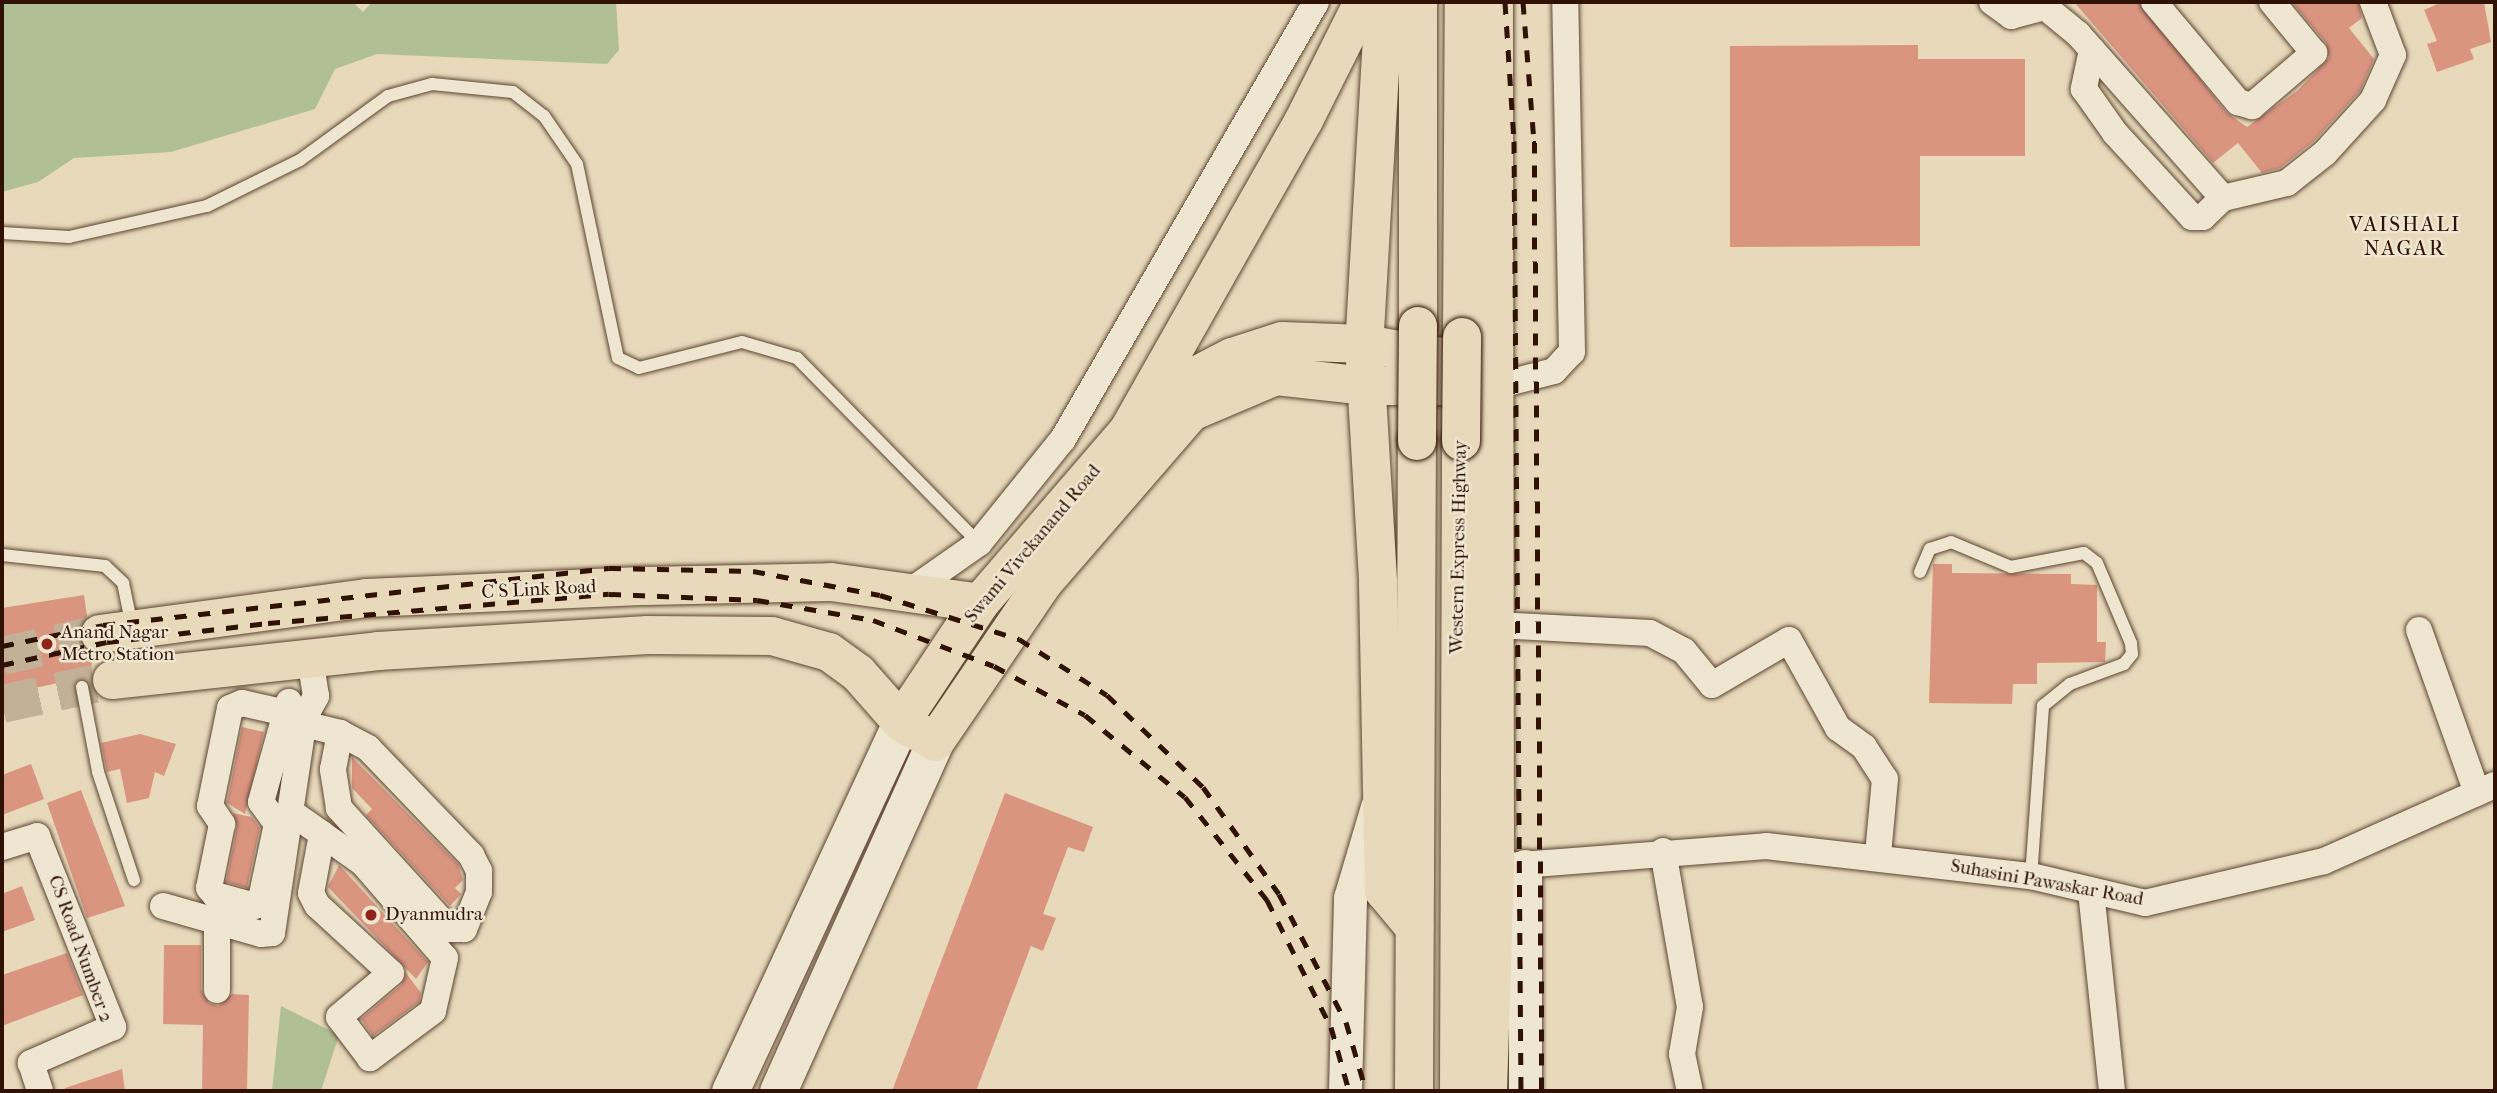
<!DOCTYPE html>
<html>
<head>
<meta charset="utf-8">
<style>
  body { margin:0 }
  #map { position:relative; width:2497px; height:1093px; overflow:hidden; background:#e7d9ba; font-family:"IM FELL French Canon",serif }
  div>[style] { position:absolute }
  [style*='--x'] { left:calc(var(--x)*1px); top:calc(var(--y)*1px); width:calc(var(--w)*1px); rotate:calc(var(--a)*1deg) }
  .green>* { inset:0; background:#b1c094 }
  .building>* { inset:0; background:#da9581 }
  .primary-tunnel>* { height:38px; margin-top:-19px; transform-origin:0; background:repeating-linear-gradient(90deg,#c2b196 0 38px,transparent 0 57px) }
  .roads { filter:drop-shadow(0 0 2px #5e4432) drop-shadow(0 0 2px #5e4432) }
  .service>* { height:12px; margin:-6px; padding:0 6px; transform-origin:6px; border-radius:6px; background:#efe6d2 }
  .minor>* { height:26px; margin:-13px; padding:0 13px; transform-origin:13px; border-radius:13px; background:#efe6d2 }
  .tertiary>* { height:33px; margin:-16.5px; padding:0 16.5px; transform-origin:16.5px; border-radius:16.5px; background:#efe6d2 }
  .secondary>* { height:37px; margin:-18.5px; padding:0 18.5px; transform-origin:18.5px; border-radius:18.5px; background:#efe6d2 }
  .primary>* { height:38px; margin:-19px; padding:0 19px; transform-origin:19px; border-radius:19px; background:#e7d9ba }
  .trunk>* { height:38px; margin:-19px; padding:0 19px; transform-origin:19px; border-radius:19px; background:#e7d9ba }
  .rail>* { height:5px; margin-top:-2.5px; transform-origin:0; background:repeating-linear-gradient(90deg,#301205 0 12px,transparent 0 24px) }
  .bridges { filter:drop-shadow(0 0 2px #301205) drop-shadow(0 0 2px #301205) }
  .trunk-bridge>* { height:38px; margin:-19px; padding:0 19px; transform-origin:19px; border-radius:19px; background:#e7d9ba }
  .dots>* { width:19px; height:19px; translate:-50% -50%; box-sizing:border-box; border:4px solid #efe6d2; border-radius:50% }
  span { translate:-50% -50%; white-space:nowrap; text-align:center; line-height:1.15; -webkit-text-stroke:5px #efe6d2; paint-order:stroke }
  .street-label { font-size:19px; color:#301205 }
  .poi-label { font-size:19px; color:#301205 }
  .left { translate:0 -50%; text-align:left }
  .neighbourhood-label { font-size:21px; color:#301205; letter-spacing:2px }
  .frame { position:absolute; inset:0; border:4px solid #301205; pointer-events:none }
</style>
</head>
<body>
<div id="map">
  <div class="green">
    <div style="clip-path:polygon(2px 2px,353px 2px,363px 12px,372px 2px,616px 2px,619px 50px,607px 64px,377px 54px,335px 69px,315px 109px,171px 152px,74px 158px,38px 182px,2px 192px)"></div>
    <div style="clip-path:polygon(281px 1006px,339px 1035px,321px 1091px,272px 1091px)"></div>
  </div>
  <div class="building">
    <div style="clip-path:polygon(2074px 2px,2139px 2px,2226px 112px,2247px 127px,2298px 90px,2329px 58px,2326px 43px,2292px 2px,2358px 2px,2362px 18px,2349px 28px,2374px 59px,2360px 91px,2314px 141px,2280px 168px,2262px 173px,2238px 143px,2213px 163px)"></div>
    <div style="clip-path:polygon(2442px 2px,2484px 2px,2491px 42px,2470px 49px,2474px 59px,2437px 72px,2427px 44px,2437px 41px,2424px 10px)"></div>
    <div style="clip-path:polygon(1918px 45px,1918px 59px,2025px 59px,2025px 156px,1920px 156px,1920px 246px,1730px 247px,1730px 46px)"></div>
    <div style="clip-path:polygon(1933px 564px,1952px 564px,1952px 573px,2071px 574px,2071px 584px,2097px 585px,2097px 642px,2106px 642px,2105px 662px,2037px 663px,2037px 684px,2013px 684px,2012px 704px,1929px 703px)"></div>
    <div style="clip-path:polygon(84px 595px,87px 616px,78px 636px,93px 654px,90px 681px,81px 678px,2px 695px,2px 608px)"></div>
    <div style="clip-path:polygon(242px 727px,264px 732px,245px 814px,227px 803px)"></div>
    <div style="clip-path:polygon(140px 734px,176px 744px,164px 776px,155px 772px,149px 798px,127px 803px,120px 769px,107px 772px,101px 743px)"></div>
    <div style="clip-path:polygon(352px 757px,458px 864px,463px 880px,455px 888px,461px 894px,450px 906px,366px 815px,372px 809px,352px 788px)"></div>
    <div style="clip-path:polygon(31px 764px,44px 799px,2px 815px,2px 775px)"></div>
    <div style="clip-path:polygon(81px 790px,125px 906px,87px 918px,47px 803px)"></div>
    <div style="clip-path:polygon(1005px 793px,1093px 827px,1084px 852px,1068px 847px,1043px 914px,1056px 918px,1043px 951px,1031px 946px,976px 1091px,892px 1091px)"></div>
    <div style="clip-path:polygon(233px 813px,252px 817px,260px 828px,247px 888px,226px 882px,237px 827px)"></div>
    <div style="clip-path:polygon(339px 865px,428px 962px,416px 979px,328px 887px)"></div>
    <div style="clip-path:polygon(22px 886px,35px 920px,2px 932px,2px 894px)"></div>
    <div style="clip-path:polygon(164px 945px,201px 945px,201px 990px,209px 1003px,218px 1006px,232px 994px,249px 995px,247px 1091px,202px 1091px,203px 1025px,163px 1024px)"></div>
    <div style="clip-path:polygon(67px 953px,83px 995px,2px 1026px,2px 975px)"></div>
    <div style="clip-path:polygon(406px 973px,421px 993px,419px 1002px,373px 1036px,361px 1019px,401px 985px)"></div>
    <div style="clip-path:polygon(122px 1069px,125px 1091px,65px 1091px,65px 1088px)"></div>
  </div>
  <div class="primary-tunnel">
    <div style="--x:2;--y:656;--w:100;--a:-12.7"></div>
    <div style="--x:2;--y:704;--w:113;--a:-12.3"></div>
  </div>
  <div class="roads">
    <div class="service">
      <div style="--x:2;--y:233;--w:67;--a:3.4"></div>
      <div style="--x:69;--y:237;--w:141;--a:-12.7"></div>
      <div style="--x:207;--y:206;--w:104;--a:-26.3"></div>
      <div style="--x:300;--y:160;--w:109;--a:-36"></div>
      <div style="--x:388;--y:96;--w:46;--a:-15.3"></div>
      <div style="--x:432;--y:84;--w:81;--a:5.6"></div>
      <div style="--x:513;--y:92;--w:39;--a:38"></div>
      <div style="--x:544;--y:116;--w:58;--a:55.5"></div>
      <div style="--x:577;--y:164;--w:198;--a:78.1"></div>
      <div style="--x:618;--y:358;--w:23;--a:25"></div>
      <div style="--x:639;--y:368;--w:106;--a:-14.2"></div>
      <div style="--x:742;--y:342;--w:57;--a:16.2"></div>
      <div style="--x:797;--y:358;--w:260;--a:45.5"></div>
      <div style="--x:2;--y:555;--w:104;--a:6.1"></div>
      <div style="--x:105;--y:566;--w:25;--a:43"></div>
      <div style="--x:123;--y:583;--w:44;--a:78.2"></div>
      <div style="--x:1920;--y:572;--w:25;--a:-67"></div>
      <div style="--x:1930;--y:549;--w:22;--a:-18"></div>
      <div style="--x:1951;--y:542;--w:65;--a:22.6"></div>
      <div style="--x:2011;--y:567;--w:74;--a:-10.9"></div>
      <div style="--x:2084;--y:553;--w:16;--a:38"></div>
      <div style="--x:2097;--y:563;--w:87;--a:67"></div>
      <div style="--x:2131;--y:643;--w:11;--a:85"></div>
      <div style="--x:2132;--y:654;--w:13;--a:129"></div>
      <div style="--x:2124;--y:664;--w:58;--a:159.7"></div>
      <div style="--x:2070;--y:684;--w:35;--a:141"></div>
      <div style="--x:2043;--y:706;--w:170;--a:94"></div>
      <div style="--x:82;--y:687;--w:86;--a:79.3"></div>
      <div style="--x:98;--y:772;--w:114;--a:71.6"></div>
    </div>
    <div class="minor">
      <div style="--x:1992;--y:2;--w:24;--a:36"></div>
      <div style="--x:2011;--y:16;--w:35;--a:-15"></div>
      <div style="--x:2045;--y:7;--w:43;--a:39.3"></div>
      <div style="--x:2078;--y:34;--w:219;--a:48.5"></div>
      <div style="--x:2223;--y:198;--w:66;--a:-13.2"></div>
      <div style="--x:2287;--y:183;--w:48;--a:-38.3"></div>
      <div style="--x:2325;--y:153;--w:72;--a:-47.8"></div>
      <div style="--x:2373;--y:100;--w:49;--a:-66"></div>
      <div style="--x:2393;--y:55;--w:57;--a:-110.7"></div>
      <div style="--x:2154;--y:2;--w:131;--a:50"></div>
      <div style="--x:2238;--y:102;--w:15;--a:16"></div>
      <div style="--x:2252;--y:106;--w:82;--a:-40.5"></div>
      <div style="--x:2314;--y:53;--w:66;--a:-129.5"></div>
      <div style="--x:2092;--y:50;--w:40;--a:102"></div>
      <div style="--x:2084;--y:89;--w:54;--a:54.8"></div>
      <div style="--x:2115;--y:133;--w:114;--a:47.5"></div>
      <div style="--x:2192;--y:217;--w:11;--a:0"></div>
      <div style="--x:2203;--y:217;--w:28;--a:-44"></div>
      <div style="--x:1496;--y:386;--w:60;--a:-14.5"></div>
      <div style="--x:1554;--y:371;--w:26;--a:-47"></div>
      <div style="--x:1572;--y:352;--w:350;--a:-91.1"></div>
      <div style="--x:912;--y:590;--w:82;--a:-35"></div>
      <div style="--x:979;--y:543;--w:134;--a:-51.1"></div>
      <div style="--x:1063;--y:439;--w:505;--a:-59.93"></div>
      <div style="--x:1496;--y:625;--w:154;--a:3"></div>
      <div style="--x:1650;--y:633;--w:38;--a:28"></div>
      <div style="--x:1684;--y:651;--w:44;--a:50.5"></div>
      <div style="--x:1712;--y:685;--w:89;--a:-30.3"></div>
      <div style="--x:1789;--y:640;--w:101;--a:60.9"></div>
      <div style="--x:1838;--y:728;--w:32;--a:36"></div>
      <div style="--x:1864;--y:747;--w:38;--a:57"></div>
      <div style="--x:1885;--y:779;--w:76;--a:95.3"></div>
      <div style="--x:2419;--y:630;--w:173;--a:70.4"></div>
      <div style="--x:286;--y:713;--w:45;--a:-167.2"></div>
      <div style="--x:242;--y:703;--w:13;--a:157"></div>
      <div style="--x:230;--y:708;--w:100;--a:101.5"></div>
      <div style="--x:210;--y:806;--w:22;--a:56"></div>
      <div style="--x:222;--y:824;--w:65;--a:101.5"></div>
      <div style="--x:209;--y:888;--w:9;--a:49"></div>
      <div style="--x:215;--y:895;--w:41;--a:15.4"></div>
      <div style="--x:255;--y:906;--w:9;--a:-49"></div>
      <div style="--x:261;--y:899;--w:77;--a:-78"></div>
      <div style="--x:277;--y:824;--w:27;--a:-126"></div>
      <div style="--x:261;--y:802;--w:104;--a:-74.4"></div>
      <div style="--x:304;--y:724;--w:37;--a:14"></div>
      <div style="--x:340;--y:733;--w:32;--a:28"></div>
      <div style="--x:368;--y:748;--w:149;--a:46.1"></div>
      <div style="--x:471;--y:855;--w:18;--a:63"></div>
      <div style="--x:479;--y:871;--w:21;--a:90"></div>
      <div style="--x:479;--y:892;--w:40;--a:112"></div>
      <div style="--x:464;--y:929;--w:15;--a:180"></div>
      <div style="--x:449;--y:929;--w:164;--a:-132.3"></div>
      <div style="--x:339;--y:808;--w:39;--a:-99"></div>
      <div style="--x:333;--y:769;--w:37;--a:-79"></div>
      <div style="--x:292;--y:813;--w:37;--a:35"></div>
      <div style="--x:322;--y:834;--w:50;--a:35.3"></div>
      <div style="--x:363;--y:863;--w:125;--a:49.2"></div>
      <div style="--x:445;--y:958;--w:54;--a:102.8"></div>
      <div style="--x:433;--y:1011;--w:79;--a:143.3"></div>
      <div style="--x:370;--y:1058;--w:51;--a:-127.1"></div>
      <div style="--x:339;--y:1017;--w:68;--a:-40.2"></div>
      <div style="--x:391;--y:973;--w:100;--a:-137.4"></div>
      <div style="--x:317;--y:905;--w:13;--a:-117"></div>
      <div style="--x:311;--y:893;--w:60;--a:-79.4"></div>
      <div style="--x:2;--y:847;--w:37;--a:-17"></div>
      <div style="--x:37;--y:836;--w:206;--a:68.3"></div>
      <div style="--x:113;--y:1027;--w:90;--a:156.3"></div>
      <div style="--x:31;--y:1063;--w:29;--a:72"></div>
      <div style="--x:1663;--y:851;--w:158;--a:80.2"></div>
      <div style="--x:1690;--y:1007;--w:48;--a:99.7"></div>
      <div style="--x:1682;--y:1054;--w:38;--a:78"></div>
      <div style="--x:1508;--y:866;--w:259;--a:-4.4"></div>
      <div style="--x:1766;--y:846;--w:267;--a:6.5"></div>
      <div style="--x:2031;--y:876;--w:117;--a:13.3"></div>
      <div style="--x:2145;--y:903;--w:184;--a:-13.2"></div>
      <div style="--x:2324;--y:861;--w:187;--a:-24"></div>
      <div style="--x:2091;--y:891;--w:201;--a:84"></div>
      <div style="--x:163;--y:906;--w:102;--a:15.9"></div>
      <div style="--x:261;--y:934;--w:11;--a:-5"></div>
      <div style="--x:272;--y:933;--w:217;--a:-81.5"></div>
      <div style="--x:304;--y:718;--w:25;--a:-61"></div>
      <div style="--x:316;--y:696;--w:36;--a:-99"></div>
      <div style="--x:217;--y:990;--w:68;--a:-90"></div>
    </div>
    <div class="tertiary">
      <div style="--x:1525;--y:866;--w:225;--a:90"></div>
      <div style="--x:1345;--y:1091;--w:193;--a:-88.5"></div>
      <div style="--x:1350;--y:898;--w:95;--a:-73.5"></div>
    </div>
    <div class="secondary">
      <div style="--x:730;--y:1091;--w:407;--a:-65.1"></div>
      <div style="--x:778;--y:1091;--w:383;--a:-65.8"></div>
    </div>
    <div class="primary">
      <div style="--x:100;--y:634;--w:269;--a:-7.7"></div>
      <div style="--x:367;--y:598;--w:279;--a:-2.5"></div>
      <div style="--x:646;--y:586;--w:185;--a:-1.2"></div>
      <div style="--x:831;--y:582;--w:150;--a:8"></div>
      <div style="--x:112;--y:680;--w:268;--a:-6.2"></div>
      <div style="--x:378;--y:651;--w:270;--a:-3.4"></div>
      <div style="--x:648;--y:635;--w:124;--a:0.5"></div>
      <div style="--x:772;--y:636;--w:59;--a:15.7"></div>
      <div style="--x:829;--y:652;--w:36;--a:36"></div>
      <div style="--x:858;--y:673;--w:65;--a:48.7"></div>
      <div style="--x:901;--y:722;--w:39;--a:30"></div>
      <div style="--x:935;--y:742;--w:192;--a:-55.8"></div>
      <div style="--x:1043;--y:583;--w:226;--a:-49.1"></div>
      <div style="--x:1191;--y:412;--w:92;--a:-23"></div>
      <div style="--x:1276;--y:376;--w:92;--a:6.3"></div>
      <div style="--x:1367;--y:386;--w:126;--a:0"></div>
      <div style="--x:901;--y:722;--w:143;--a:-56.4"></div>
      <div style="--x:980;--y:603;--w:227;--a:-49.3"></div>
      <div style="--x:1128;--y:431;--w:68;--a:-42.6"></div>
      <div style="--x:1178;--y:385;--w:61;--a:-27.4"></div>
      <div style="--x:1232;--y:357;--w:52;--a:-17.7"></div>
      <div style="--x:1282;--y:341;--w:82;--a:2.1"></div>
      <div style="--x:1364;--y:344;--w:133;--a:9.5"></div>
    </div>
    <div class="trunk">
      <div style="--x:1384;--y:2;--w:343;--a:93.3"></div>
      <div style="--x:1364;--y:344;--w:239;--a:86.6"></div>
      <div style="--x:1378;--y:583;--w:308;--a:88.9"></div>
      <div style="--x:1384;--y:891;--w:47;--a:50.2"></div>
      <div style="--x:1418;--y:2;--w:324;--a:90"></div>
      <div style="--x:1462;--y:337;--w:335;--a:-89.7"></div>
      <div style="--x:1128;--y:431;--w:357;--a:-60.5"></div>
      <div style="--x:1304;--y:120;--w:132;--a:-63.4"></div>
      <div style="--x:1414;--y:1091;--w:650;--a:-89.74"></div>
      <div style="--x:1459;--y:1091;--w:650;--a:-89.82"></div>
      <div style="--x:1488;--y:1091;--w:224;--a:-88.2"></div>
      <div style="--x:1495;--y:867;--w:865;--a:-90.07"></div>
    </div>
  </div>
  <div class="rail">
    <div style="--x:1505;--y:2;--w:139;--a:86.3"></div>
    <div style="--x:1514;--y:141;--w:950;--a:89.58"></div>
    <div style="--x:1523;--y:2;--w:139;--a:85.5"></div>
    <div style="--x:1534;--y:141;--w:950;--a:89.52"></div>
    <div style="--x:2;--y:646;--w:103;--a:-11.7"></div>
    <div style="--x:103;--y:625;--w:509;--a:-6.43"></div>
    <div style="--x:609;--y:568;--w:144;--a:1.2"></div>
    <div style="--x:753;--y:571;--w:129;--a:10.7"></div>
    <div style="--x:880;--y:595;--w:146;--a:17.6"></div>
    <div style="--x:1019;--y:639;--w:104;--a:32.5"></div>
    <div style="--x:1107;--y:695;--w:133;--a:43.8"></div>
    <div style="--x:1203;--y:787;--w:131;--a:54.6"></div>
    <div style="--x:1279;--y:894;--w:144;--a:62.4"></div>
    <div style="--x:1346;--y:1022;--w:72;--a:73.8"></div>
    <div style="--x:2;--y:665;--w:107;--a:-12.4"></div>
    <div style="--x:107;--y:642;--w:162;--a:-6.7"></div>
    <div style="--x:268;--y:623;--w:342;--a:-4.9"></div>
    <div style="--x:609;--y:594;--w:148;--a:2.3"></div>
    <div style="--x:757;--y:600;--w:118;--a:9.8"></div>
    <div style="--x:873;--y:620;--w:129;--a:20.8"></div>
    <div style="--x:994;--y:666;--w:103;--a:28.3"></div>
    <div style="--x:1085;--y:715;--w:129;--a:39.4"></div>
    <div style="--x:1185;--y:797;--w:132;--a:51.5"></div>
    <div style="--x:1267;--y:900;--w:142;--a:63.3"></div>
    <div style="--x:1331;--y:1027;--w:66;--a:74.3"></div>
  </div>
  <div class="bridges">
    <div class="trunk-bridge">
      <div style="--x:1417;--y:441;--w:115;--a:-89.5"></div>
      <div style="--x:1461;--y:441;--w:104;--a:-89.4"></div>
    </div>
  </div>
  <div class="dots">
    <div style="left:47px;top:644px;background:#8f2418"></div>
    <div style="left:371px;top:915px;background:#8f2418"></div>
  </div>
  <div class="street-label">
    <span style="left:1033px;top:544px;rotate:-50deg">Swami Vivekanand Road</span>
    <span style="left:1459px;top:547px;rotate:-89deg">Western Express Highway</span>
    <span style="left:539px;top:590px;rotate:-3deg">C S Link Road</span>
    <span style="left:2047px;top:883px;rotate:10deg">Suhasini Pawaskar Road</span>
    <span style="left:80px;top:949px;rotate:70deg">CS Road Number 2</span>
  </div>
  <div class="poi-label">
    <span class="left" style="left:61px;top:644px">Anand Nagar<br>Metro Station</span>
    <span class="left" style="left:385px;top:915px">Dyanmudra</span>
  </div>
  <div class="neighbourhood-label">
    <span style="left:2405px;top:236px">VAISHALI<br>NAGAR</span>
  </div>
  <div class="frame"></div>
</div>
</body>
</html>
